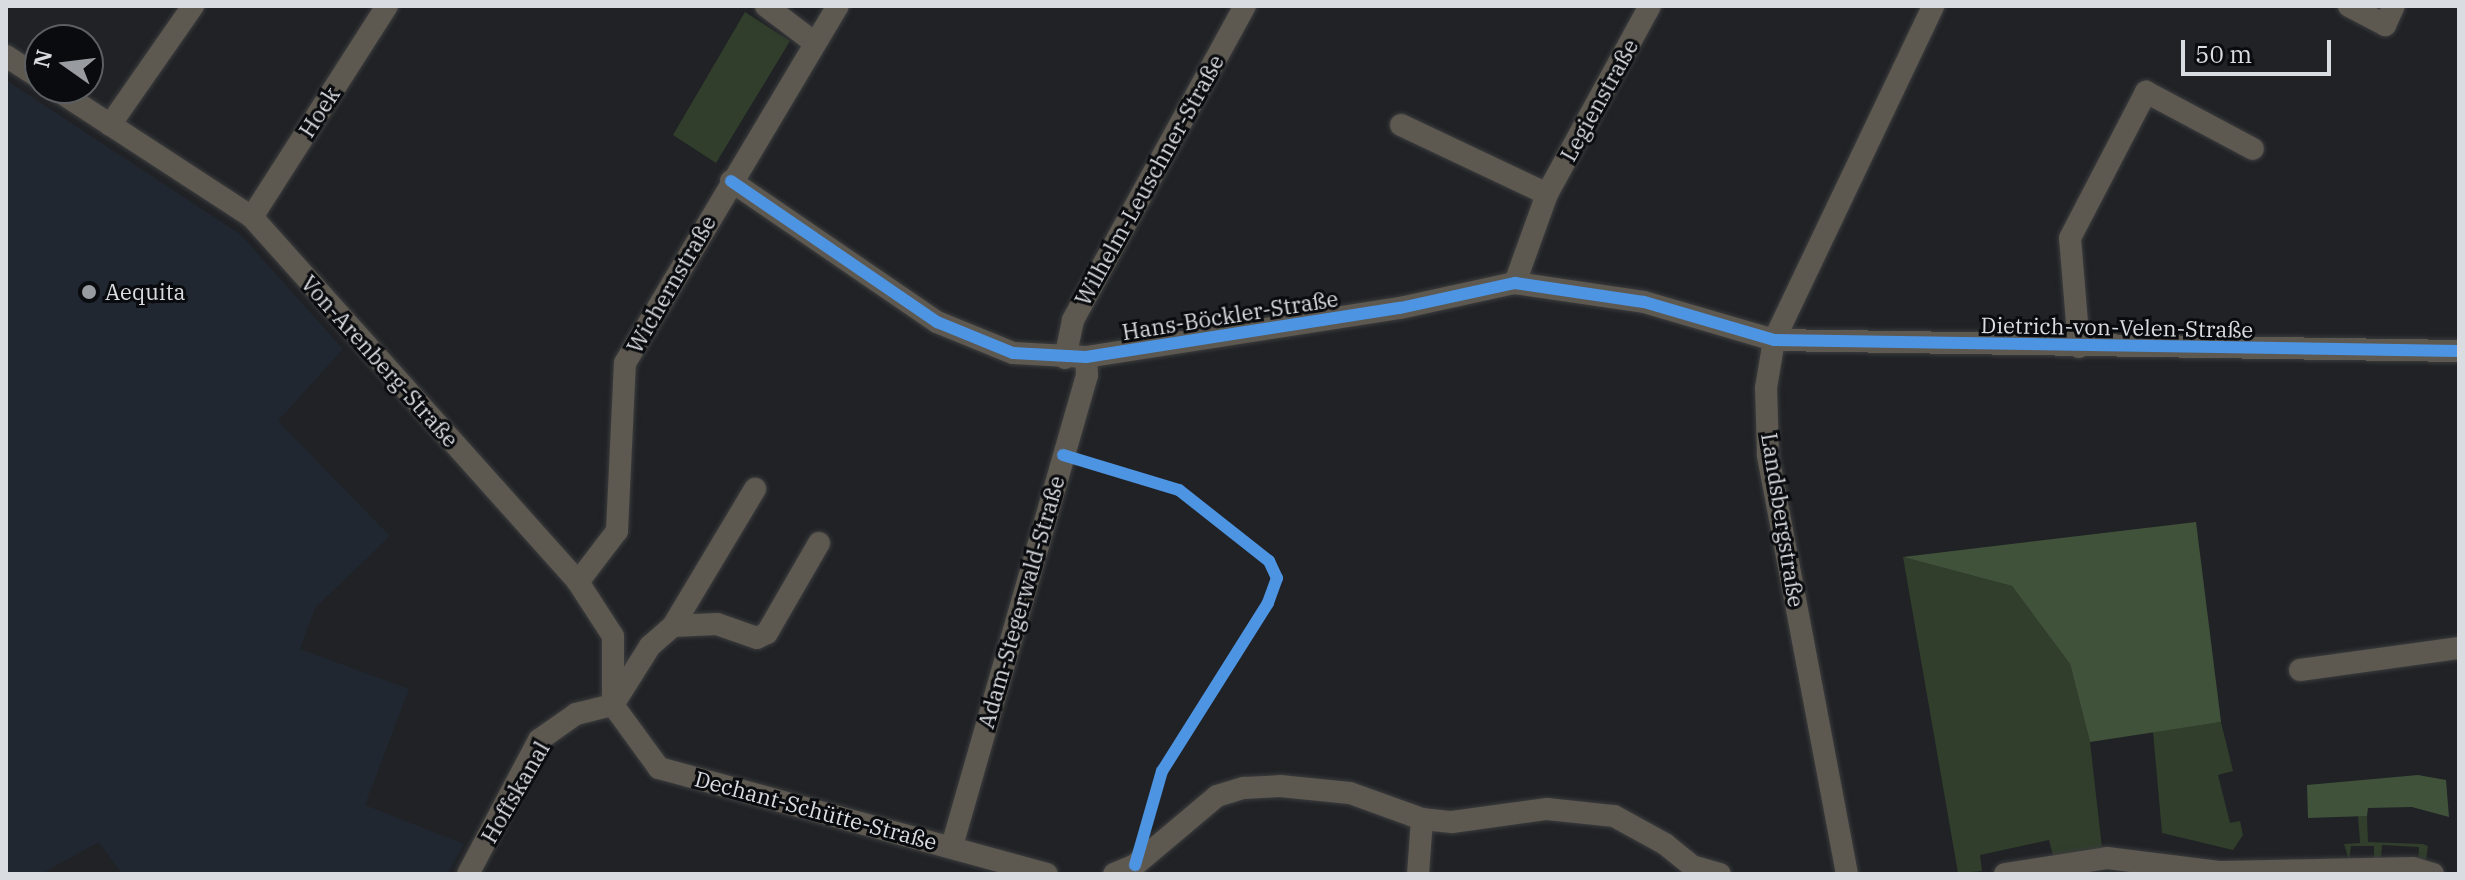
<!DOCTYPE html>
<html>
<head>
<meta charset="utf-8">
<style>
  body { margin:0 }
  #map { position:relative; width:2465px; height:880px; overflow:hidden; background:#202225; font-family:"IBM Plex Serif",serif }
  div>[style] { position:absolute }
  [style*='--x'] { left:calc(var(--x)*1px); top:calc(var(--y)*1px); width:calc(var(--w)*1px); rotate:calc(var(--a)*1deg) }
  .built>* { inset:0; background:#202731 }
  .green>* { inset:0; background:#303e2b }
  .forest>* { inset:0; background:#41523b }
  .roads { filter:drop-shadow(0 0 2px #3b3c3e) drop-shadow(0 0 2px #3b3c3e) }
  .minor>* { height:22px; margin:-11px; padding:0 11px; transform-origin:11px; border-radius:11px; background:#5d5850 }
  .cycleway>* { height:12px; margin:-6px; padding:0 6px; transform-origin:6px; border-radius:6px; background:#4d94e3 }
  .dots>* { width:22px; height:22px; translate:-50% -50%; box-sizing:border-box; border:4px solid #090b0e; border-radius:50% }
  span { translate:-50% -50%; white-space:nowrap; text-align:center; line-height:1.15; -webkit-text-stroke:6px #090b0e; paint-order:stroke }
  .street-label { font-size:22px; color:#d9dce1 }
  .poi-label { font-size:22px; color:#d9dce1 }
  .left { translate:0 -50%; text-align:left }
  .frame { position:absolute; inset:0; border:8px solid #d9dce1; pointer-events:none }
  .north { position:absolute; left:24px; top:24px; width:80px; height:80px; box-sizing:border-box; background:#090b0e; border:2px solid #5c5f62; border-radius:50%; rotate:284deg; font-size:22px; font-weight:700; line-height:32px; text-align:center; color:#d9dce1 }
  .north::after { content:''; display:block; margin:auto; width:28px; height:36px; background:#989b9f; clip-path:polygon(50% 0,100% 100%,50% 72%,0 100%) }
  .scale { position:absolute; left:2181px; top:40px; width:150px; height:36px; box-sizing:border-box; border:4px solid #d9dce1; border-top:0; padding-left:10px; font-size:24px; line-height:28px; white-space:nowrap; color:#d9dce1; -webkit-text-stroke:6px #090b0e; paint-order:stroke }
</style>
</head>
<body>
<div id="map">
  <div class="built">
    <div style="clip-path:polygon(6px 80px,241px 235px,343px 349px,278px 421px,390px 536px,315px 608px,300px 649px,409px 689px,365px 805px,464px 844px,448px 874px,122px 874px,99px 842px,41px 874px,6px 874px)"></div>
  </div>
  <div class="green">
    <div style="clip-path:polygon(745px 12px,790px 41px,716px 163px,673px 135px)"></div>
    <div style="clip-path:polygon(1903px 557px,2012px 586px,2070px 664px,2090px 742px,2102px 848px,2053px 856px,2049px 840px,1980px 855px,1982px 871px,1958px 873px)"></div>
    <div style="clip-path:polygon(2221px 722px,2233px 771px,2218px 775px,2230px 823px,2240px 821px,2243px 835px,2233px 850px,2162px 833px,2153px 732px)"></div>
    <div style="clip-path:polygon(2358px 816px,2367px 816px,2368px 842px,2423px 844px,2428px 846px,2426px 859px,2418px 862px,2419px 847px,2382px 845px,2381px 859px,2374px 859px,2374px 846px,2351px 846px,2349px 860px,2344px 844px,2360px 843px)"></div>
  </div>
  <div class="forest">
    <div style="clip-path:polygon(2196px 522px,2221px 722px,2090px 742px,2070px 664px,2012px 586px,1903px 557px)"></div>
    <div style="clip-path:polygon(2418px 775px,2446px 780px,2449px 817px,2412px 807px,2368px 808px,2367px 816px,2308px 818px,2307px 785px)"></div>
  </div>
  <div class="roads">
    <div class="minor">
      <div style="--x:766;--y:6;--w:61;--a:37.1"></div>
      <div style="--x:2349;--y:6;--w:41;--a:27.8"></div>
      <div style="--x:2385;--y:25;--w:21;--a:-65"></div>
      <div style="--x:6;--y:56;--w:40;--a:32.9"></div>
      <div style="--x:54;--y:88;--w:236;--a:33.1"></div>
      <div style="--x:252;--y:217;--w:489;--a:48.2"></div>
      <div style="--x:578;--y:582;--w:64;--a:57.1"></div>
      <div style="--x:613;--y:636;--w:69;--a:90"></div>
      <div style="--x:110;--y:125;--w:145;--a:-55.1"></div>
      <div style="--x:1401;--y:125;--w:161;--a:25.3"></div>
      <div style="--x:731;--y:181;--w:250;--a:34.4"></div>
      <div style="--x:937;--y:322;--w:82;--a:22.2"></div>
      <div style="--x:1013;--y:353;--w:73;--a:3.1"></div>
      <div style="--x:1086;--y:357;--w:318;--a:-8.9"></div>
      <div style="--x:1400;--y:308;--w:118;--a:-12.3"></div>
      <div style="--x:1515;--y:283;--w:130;--a:8.4"></div>
      <div style="--x:1644;--y:302;--w:135;--a:16.3"></div>
      <div style="--x:1774;--y:340;--w:685;--a:0.92"></div>
      <div style="--x:252;--y:217;--w:250;--a:-57.4"></div>
      <div style="--x:1515;--y:283;--w:95;--a:-70.2"></div>
      <div style="--x:1547;--y:194;--w:214;--a:-61.3"></div>
      <div style="--x:2079;--y:347;--w:109;--a:-94.7"></div>
      <div style="--x:2070;--y:238;--w:165;--a:-62.5"></div>
      <div style="--x:2146;--y:92;--w:121;--a:28"></div>
      <div style="--x:1065;--y:358;--w:39;--a:-78"></div>
      <div style="--x:1073;--y:320;--w:358;--a:-61.3"></div>
      <div style="--x:578;--y:582;--w:64;--a:-52.6"></div>
      <div style="--x:617;--y:531;--w:168;--a:-87.3"></div>
      <div style="--x:625;--y:363;--w:416;--a:-59.2"></div>
      <div style="--x:673;--y:626;--w:160;--a:-59.1"></div>
      <div style="--x:2300;--y:670;--w:161;--a:-7.9"></div>
      <div style="--x:613;--y:705;--w:78;--a:53.9"></div>
      <div style="--x:659;--y:768;--w:402;--a:15.3"></div>
      <div style="--x:952;--y:846;--w:490;--a:-74"></div>
      <div style="--x:1087;--y:375;--w:18;--a:-93"></div>
      <div style="--x:468;--y:874;--w:152;--a:-62.1"></div>
      <div style="--x:539;--y:740;--w:45;--a:-35.1"></div>
      <div style="--x:576;--y:714;--w:38;--a:-14"></div>
      <div style="--x:613;--y:705;--w:70;--a:-57.9"></div>
      <div style="--x:650;--y:646;--w:30;--a:-41"></div>
      <div style="--x:673;--y:626;--w:44;--a:-2.6"></div>
      <div style="--x:717;--y:624;--w:42;--a:19.3"></div>
      <div style="--x:757;--y:638;--w:11;--a:-27"></div>
      <div style="--x:767;--y:633;--w:104;--a:-60"></div>
      <div style="--x:1114;--y:874;--w:23;--a:-23"></div>
      <div style="--x:1135;--y:865;--w:107;--a:-40.1"></div>
      <div style="--x:1217;--y:796;--w:28;--a:-17"></div>
      <div style="--x:1244;--y:788;--w:36;--a:-3"></div>
      <div style="--x:1280;--y:786;--w:70;--a:5.7"></div>
      <div style="--x:1350;--y:793;--w:77;--a:19.9"></div>
      <div style="--x:1422;--y:819;--w:30;--a:6"></div>
      <div style="--x:1452;--y:822;--w:96;--a:-7.8"></div>
      <div style="--x:1547;--y:809;--w:67;--a:6"></div>
      <div style="--x:1614;--y:816;--w:58;--a:28.8"></div>
      <div style="--x:1665;--y:844;--w:35;--a:39"></div>
      <div style="--x:1692;--y:866;--w:29;--a:16"></div>
      <div style="--x:1418;--y:874;--w:55;--a:-85.8"></div>
      <div style="--x:1847;--y:874;--w:427;--a:-100.7"></div>
      <div style="--x:1768;--y:454;--w:66;--a:-91.7"></div>
      <div style="--x:1766;--y:388;--w:49;--a:-80.5"></div>
      <div style="--x:1774;--y:340;--w:370;--a:-64.5"></div>
      <div style="--x:2005;--y:874;--w:103;--a:-8.9"></div>
      <div style="--x:2107;--y:858;--w:113;--a:7.1"></div>
      <div style="--x:2219;--y:872;--w:194;--a:-1.2"></div>
      <div style="--x:2413;--y:868;--w:21;--a:17"></div>
    </div>
  </div>
  <div class="cycleway">
    <div style="--x:731;--y:181;--w:250;--a:34.4"></div>
    <div style="--x:937;--y:322;--w:82;--a:22.2"></div>
    <div style="--x:1013;--y:353;--w:73;--a:3.1"></div>
    <div style="--x:1086;--y:357;--w:318;--a:-8.9"></div>
    <div style="--x:1400;--y:308;--w:118;--a:-12.3"></div>
    <div style="--x:1515;--y:283;--w:130;--a:8.4"></div>
    <div style="--x:1644;--y:302;--w:135;--a:16.3"></div>
    <div style="--x:1774;--y:340;--w:685;--a:0.92"></div>
    <div style="--x:1063;--y:455;--w:121;--a:16.8"></div>
    <div style="--x:1179;--y:490;--w:115;--a:38.3"></div>
    <div style="--x:1269;--y:561;--w:19;--a:65"></div>
    <div style="--x:1277;--y:578;--w:27;--a:110"></div>
    <div style="--x:1268;--y:603;--w:199;--a:122.2"></div>
    <div style="--x:1162;--y:771;--w:98;--a:106"></div>
  </div>
  <div class="dots">
    <div style="left:89px;top:292px;background:#989b9f"></div>
  </div>
  <div class="street-label">
    <span style="left:1599px;top:100px;rotate:-61deg">Legienstraße</span>
    <span style="left:319px;top:112px;rotate:-57deg">Hoek</span>
    <span style="left:1149px;top:180px;rotate:-61deg">Wilhelm-Leuschner-Straße</span>
    <span style="left:671px;top:284px;rotate:-60deg">Wichernstraße</span>
    <span style="left:1230px;top:315px;rotate:-9deg">Hans-Böckler-Straße</span>
    <span style="left:2117px;top:327px;rotate:1deg">Dietrich-von-Velen-Straße</span>
    <span style="left:380px;top:361px;rotate:48deg">Von-Arenberg-Straße</span>
    <span style="left:1783px;top:520px;rotate:81deg">Landsbergstraße</span>
    <span style="left:1021px;top:602px;rotate:-74deg">Adam-Stegerwald-Straße</span>
    <span style="left:515px;top:792px;rotate:-60deg">Hoffskanal</span>
    <span style="left:816px;top:810px;rotate:15deg">Dechant-Schütte-Straße</span>
  </div>
  <div class="poi-label">
    <span class="left" style="left:105px;top:292px">Aequita</span>
  </div>
  <div class="frame"></div>
  <div class="north">N</div>
  <div class="scale">50 m</div>
</div>
</body>
</html>
